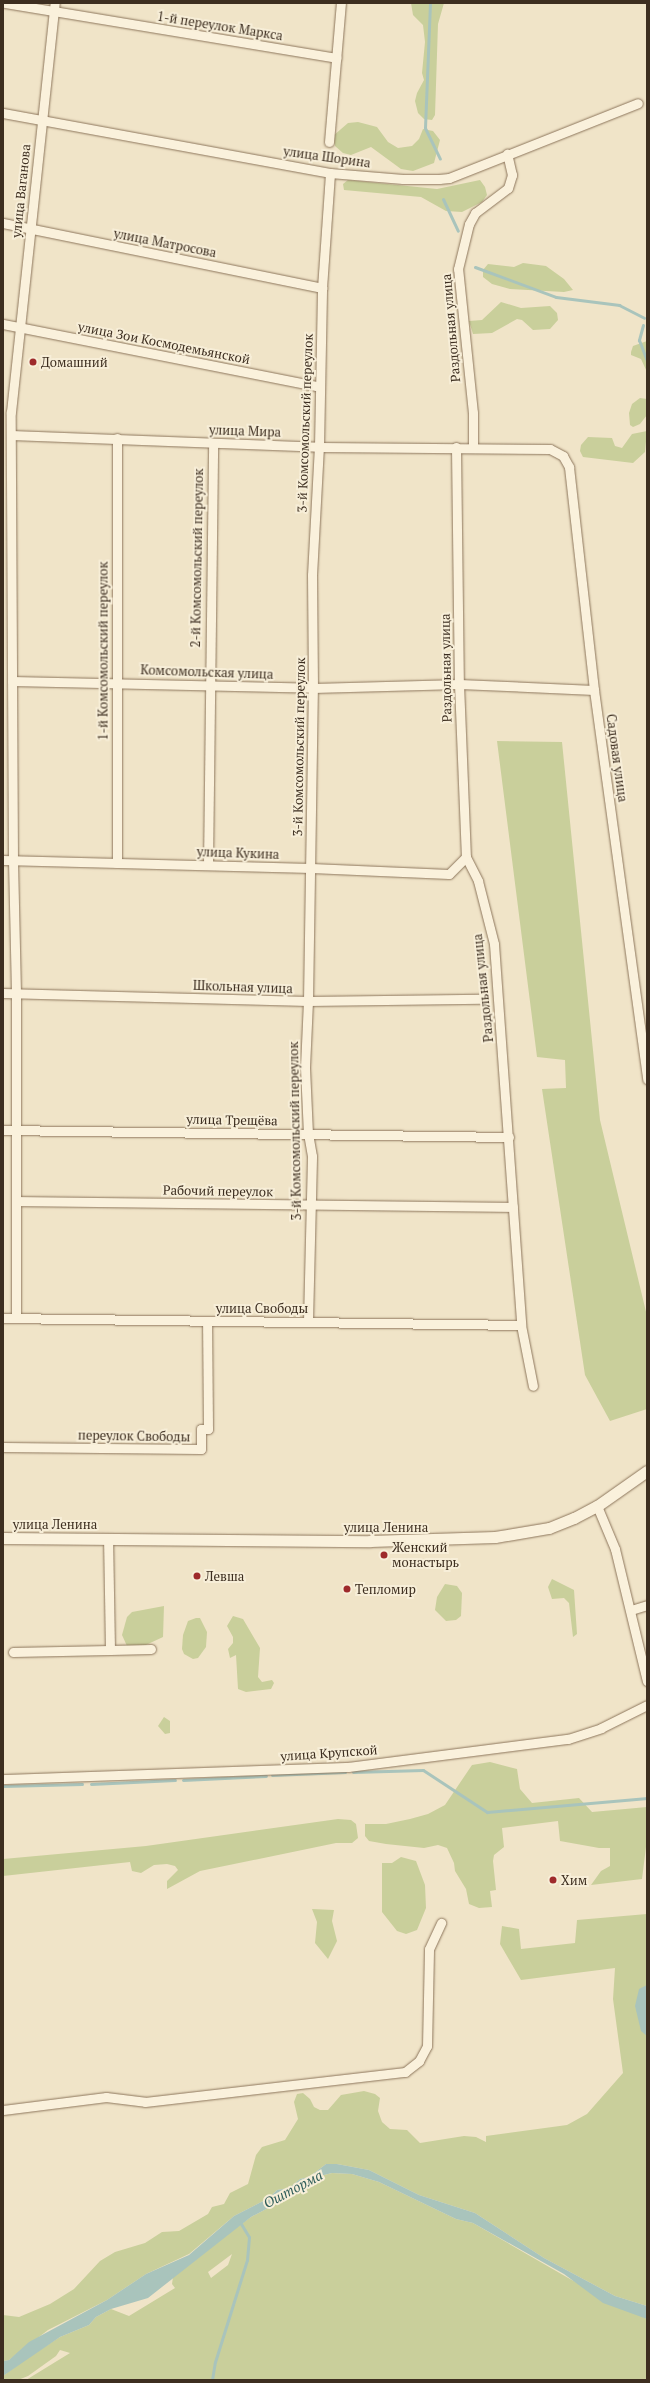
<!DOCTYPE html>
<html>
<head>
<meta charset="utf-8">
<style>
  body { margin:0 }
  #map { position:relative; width:650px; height:2383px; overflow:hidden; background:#f0e4c8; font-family:"PT Serif",serif }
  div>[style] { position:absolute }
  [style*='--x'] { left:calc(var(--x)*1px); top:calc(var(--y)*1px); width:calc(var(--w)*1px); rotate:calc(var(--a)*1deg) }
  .green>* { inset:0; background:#c9cf9b }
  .water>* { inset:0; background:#a9c4bc }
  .stream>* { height:3px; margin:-1.5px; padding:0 1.5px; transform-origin:1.5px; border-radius:1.5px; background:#a9c4bc }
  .roads { filter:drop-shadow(0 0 1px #8d765c) drop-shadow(0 0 1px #8d765c) }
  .minor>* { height:9px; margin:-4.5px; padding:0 4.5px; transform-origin:4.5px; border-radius:4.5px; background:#faf1dc }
  .tertiary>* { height:11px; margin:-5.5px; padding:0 5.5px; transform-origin:5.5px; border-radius:5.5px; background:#faf1dc }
  .dots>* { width:11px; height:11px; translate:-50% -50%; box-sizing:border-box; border:2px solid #f7eed8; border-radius:50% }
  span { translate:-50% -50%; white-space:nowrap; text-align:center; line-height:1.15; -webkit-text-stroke:4px #f7eed8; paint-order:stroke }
  .street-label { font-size:13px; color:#3d2e20 }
  .poi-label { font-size:13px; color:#3d2e20 }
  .left { translate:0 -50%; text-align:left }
  .water-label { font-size:14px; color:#2f5d5a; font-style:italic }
  .frame { position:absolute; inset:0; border:4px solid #3d2e20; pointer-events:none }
</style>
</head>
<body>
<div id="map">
  <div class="green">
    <div style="clip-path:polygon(411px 3px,444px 3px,438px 24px,435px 115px,432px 120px,424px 119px,418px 113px,415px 101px,417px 93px,424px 80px,422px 73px,425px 42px,423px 25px,413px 15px)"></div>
    <div style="clip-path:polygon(358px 122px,377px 127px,388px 142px,398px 148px,412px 146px,419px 139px,423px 129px,433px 131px,440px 140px,434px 163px,413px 171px,401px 169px,371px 147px,351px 155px,343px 153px,335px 146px,333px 136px,348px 123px)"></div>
    <div style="clip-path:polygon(348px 180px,437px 189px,480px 180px,485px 187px,487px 195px,482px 202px,462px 212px,446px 211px,421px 197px,344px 190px,343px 184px)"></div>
    <div style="clip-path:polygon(523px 263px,546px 266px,564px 279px,573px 290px,564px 292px,510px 289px,492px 284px,483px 277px,483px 270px,488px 264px,514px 267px)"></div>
    <div style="clip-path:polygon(501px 302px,521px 308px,550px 306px,557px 313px,558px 320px,550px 329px,533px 330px,522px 320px,517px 319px,492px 333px,473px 334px,469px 321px,482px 320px)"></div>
    <div style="clip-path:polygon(647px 341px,647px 372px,641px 359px,631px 355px,631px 352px,633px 346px)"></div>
    <div style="clip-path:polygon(640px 398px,647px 399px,647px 415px,640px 424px,633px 427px,630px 425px,629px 413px,632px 404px)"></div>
    <div style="clip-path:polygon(647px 431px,645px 452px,633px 463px,583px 457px,580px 451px,581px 445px,588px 437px,612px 438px,615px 446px,622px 448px,632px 434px)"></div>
    <div style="clip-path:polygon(497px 741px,562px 742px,600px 1120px,647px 1316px,647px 1409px,610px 1421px,585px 1375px,542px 1089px,566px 1088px,565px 1060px,537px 1057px)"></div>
    <div style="clip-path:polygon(552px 1579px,574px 1590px,577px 1634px,573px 1637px,569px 1603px,564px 1598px,552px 1599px,548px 1587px)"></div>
    <div style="clip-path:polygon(445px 1584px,457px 1586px,462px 1593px,461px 1616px,456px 1620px,446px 1621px,435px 1610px,437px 1597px)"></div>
    <div style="clip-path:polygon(164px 1606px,163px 1637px,135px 1650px,127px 1646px,122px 1635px,127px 1617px,132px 1612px)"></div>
    <div style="clip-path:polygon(233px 1616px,243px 1619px,260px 1648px,258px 1677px,262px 1682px,272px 1680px,274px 1683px,271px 1689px,246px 1692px,238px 1689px,236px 1655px,230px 1658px,228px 1649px,233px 1643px,233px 1637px,227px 1626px)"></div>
    <div style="clip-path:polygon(196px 1618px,200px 1618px,207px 1632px,206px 1647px,198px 1658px,193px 1659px,184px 1654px,182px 1649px,183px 1635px,188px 1621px)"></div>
    <div style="clip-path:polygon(164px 1717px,170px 1721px,170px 1733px,165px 1734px,158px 1726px)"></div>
    <div style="clip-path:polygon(490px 1762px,517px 1769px,520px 1789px,532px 1803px,579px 1798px,592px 1812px,647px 1807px,647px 1839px,642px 1879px,591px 1885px,601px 1871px,610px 1866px,610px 1848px,599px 1848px,560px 1841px,558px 1821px,502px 1828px,504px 1847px,494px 1855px,493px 1861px,496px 1890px,490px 1891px,492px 1907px,479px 1908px,469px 1904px,466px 1889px,455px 1871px,454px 1863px,447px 1848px,438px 1845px,424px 1848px,386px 1844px,369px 1841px,365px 1836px,365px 1824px,386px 1824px,410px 1819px,428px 1814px,445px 1805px,472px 1765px)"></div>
    <div style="clip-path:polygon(338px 1819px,351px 1820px,356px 1824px,358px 1838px,352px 1843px,336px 1843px,200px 1871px,167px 1889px,167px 1881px,178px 1870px,175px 1866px,167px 1864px,154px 1865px,141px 1873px,132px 1871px,130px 1862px,3px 1876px,3px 1859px,146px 1846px)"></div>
    <div style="clip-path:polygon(401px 1857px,416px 1861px,425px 1885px,426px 1908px,417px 1930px,406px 1934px,397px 1931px,382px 1912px,382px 1863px,392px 1863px)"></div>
    <div style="clip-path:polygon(312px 1909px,334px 1910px,332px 1921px,337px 1941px,328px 1959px,315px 1943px,317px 1922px)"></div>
    <div style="clip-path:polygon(647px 1914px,647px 2306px,615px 2296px,544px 2258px,475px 2213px,419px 2195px,369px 2170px,337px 2164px,326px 2164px,309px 2177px,300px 2179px,289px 2188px,277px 2190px,269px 2198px,234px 2216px,189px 2254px,146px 2274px,107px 2300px,48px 2330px,9px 2360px,3px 2361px,3px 2315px,19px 2317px,50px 2304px,74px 2289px,100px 2261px,115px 2252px,145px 2243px,162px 2232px,179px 2231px,208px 2214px,212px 2207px,224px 2204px,230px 2193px,248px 2184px,256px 2155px,262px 2147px,285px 2140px,298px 2119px,294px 2102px,297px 2094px,303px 2093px,310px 2099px,314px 2107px,320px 2110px,328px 2110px,341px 2095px,364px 2091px,375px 2094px,380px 2098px,378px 2111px,382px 2122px,390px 2129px,407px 2130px,420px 2143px,464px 2136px,476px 2137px,486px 2142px,486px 2136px,567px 2125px,587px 2114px,623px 2073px,613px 1999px,615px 1968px,521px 1980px,500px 1944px,502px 1926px,519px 1929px,521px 1949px,575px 1943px,577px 1920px)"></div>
    <div style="clip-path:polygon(evenodd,332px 2173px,352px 2174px,379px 2182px,456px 2219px,473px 2223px,570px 2279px,647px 2319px,647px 2380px,26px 2380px,70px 2353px,60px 2350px,56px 2356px,28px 2376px,18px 2380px,3px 2380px,3px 2376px,27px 2358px,60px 2337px,89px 2325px,96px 2317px,111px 2309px,129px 2316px,175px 2288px,172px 2284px,173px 2277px,222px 2238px,251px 2217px,306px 2188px,320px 2176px,332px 2173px,232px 2254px,228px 2265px,211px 2278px,208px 2272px,232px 2254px)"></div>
  </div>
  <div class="water">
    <div style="clip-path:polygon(647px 1985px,647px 2036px,641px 2031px,635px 2006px,639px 1989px)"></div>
    <div style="clip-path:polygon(326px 2164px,337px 2164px,369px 2170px,419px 2195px,475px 2213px,544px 2258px,615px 2296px,647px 2306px,647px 2319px,603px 2303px,564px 2274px,473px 2223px,456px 2219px,379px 2182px,352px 2174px,332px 2173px,320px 2176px,306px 2188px,251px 2217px,148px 2298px,111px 2309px,96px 2317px,89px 2325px,60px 2337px,3px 2376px,3px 2361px,9px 2360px,29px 2342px,107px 2300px,146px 2274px,189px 2255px,234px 2216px,269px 2198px,277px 2190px,289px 2188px,300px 2179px,309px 2177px)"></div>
  </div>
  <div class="stream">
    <div style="--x:430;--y:3;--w:125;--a:92.3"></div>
    <div style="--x:425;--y:128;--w:34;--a:64"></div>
    <div style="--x:443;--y:199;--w:35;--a:65"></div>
    <div style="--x:475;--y:267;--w:86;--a:20.3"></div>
    <div style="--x:556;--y:297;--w:64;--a:7.2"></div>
    <div style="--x:619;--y:305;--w:28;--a:27"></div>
    <div style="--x:643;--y:325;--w:16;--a:105"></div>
    <div style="--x:639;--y:340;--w:22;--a:69"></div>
    <div style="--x:353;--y:1772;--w:70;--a:-1.6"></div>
    <div style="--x:423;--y:1770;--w:77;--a:33.3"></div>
    <div style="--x:487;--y:1812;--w:161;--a:-5"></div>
    <div style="--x:272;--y:1775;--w:73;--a:-2.4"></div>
    <div style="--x:183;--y:1780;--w:83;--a:-2.8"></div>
    <div style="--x:91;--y:1784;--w:84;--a:-2.7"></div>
    <div style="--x:3;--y:1786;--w:79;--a:-1.5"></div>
    <div style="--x:212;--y:2380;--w:18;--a:-81"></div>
    <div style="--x:215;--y:2362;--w:107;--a:-72.6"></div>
    <div style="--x:247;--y:2260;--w:23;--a:-85"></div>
    <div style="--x:249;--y:2237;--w:17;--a:-121"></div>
  </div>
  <div class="roads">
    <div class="minor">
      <div style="--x:5;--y:3;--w:336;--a:9.4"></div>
      <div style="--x:3;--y:113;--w:332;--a:10.4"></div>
      <div style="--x:330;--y:173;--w:73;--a:4.7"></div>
      <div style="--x:403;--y:179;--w:36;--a:0"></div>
      <div style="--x:439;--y:179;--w:10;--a:-6"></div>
      <div style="--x:449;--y:178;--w:203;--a:-21.6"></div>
      <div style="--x:329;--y:142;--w:140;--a:-85.1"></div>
      <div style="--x:3;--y:223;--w:326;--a:11.5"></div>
      <div style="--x:3;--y:324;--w:323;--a:11.2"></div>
      <div style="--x:11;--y:435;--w:308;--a:2.2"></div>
      <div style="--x:319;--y:447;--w:231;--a:0.5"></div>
      <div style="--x:550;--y:449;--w:15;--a:28"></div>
      <div style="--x:563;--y:456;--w:13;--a:61"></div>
      <div style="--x:569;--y:467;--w:224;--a:83.6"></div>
      <div style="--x:594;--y:690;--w:393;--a:82.2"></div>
      <div style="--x:456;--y:447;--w:237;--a:89.3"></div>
      <div style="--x:459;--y:684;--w:173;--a:87.7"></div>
      <div style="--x:466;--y:857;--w:27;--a:63"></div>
      <div style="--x:478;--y:881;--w:65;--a:75.7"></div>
      <div style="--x:494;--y:944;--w:382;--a:85.9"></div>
      <div style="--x:521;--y:1325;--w:62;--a:78.9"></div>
      <div style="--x:473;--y:447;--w:34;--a:-90"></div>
      <div style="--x:473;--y:413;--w:145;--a:-95.9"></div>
      <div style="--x:458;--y:269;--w:46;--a:-76.3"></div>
      <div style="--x:469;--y:224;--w:13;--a:-61"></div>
      <div style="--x:475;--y:213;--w:41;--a:-37.1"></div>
      <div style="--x:508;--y:188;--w:14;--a:-73"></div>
      <div style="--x:512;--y:175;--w:22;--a:-103"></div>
      <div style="--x:12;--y:681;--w:301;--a:1.3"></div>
      <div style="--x:313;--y:688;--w:146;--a:-1.6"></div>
      <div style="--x:459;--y:684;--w:135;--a:2.5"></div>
      <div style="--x:3;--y:860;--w:308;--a:1.5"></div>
      <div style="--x:311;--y:868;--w:138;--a:2.5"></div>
      <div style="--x:449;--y:874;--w:24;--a:-45"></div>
      <div style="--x:117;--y:863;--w:425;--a:-90"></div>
      <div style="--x:208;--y:865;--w:422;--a:-89.3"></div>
      <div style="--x:3;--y:993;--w:305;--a:1.5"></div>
      <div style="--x:308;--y:1001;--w:174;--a:-0.7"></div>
      <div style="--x:3;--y:1130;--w:506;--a:0.79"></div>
      <div style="--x:17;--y:1201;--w:496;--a:0.7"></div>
      <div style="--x:3;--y:1318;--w:518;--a:0.77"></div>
      <div style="--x:16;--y:1318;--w:325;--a:-90"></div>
      <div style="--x:16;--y:993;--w:132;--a:-91.3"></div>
      <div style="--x:13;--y:861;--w:449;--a:-90.3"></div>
      <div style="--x:11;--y:412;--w:411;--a:-83.9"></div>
      <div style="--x:308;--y:1321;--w:165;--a:-88.6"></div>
      <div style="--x:312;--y:1156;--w:22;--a:-100"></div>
      <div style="--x:308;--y:1134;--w:67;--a:-92.6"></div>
      <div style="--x:305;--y:1067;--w:66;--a:-87.4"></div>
      <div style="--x:308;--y:1001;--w:313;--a:-89.1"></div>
      <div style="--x:313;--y:688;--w:113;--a:-90.5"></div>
      <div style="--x:312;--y:575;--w:128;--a:-86.9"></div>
      <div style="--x:319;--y:447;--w:159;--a:-88.9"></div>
      <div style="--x:322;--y:288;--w:115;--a:-86"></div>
      <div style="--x:3;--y:1447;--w:198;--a:0.6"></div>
      <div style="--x:201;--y:1449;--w:20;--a:-90"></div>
      <div style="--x:201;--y:1429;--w:7;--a:0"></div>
      <div style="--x:208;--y:1429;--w:107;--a:-90.5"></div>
      <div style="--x:597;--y:1506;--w:47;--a:67.3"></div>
      <div style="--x:615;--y:1549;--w:136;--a:76.4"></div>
      <div style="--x:631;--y:1610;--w:17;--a:-17"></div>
      <div style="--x:110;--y:1650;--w:41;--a:-1.4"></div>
      <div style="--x:13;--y:1652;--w:97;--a:-1.2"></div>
      <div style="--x:110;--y:1650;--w:112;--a:-91"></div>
      <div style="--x:3;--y:1779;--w:345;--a:-2"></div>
      <div style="--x:348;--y:1767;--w:222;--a:-7.3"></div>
      <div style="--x:568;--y:1739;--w:35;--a:-18"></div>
      <div style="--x:601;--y:1728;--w:51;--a:-26.6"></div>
      <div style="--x:3;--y:2110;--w:104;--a:-7.2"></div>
      <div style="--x:106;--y:2097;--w:39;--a:7"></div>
      <div style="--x:145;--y:2102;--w:262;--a:-6.6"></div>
      <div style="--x:405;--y:2072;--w:18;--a:-38"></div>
      <div style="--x:419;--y:2061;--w:17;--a:-62"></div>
      <div style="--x:427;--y:2046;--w:97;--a:-88.8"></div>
      <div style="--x:429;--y:1949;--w:29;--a:-65"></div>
    </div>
    <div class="tertiary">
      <div style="--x:3;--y:1538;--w:367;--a:0.5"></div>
      <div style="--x:370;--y:1541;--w:125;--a:-1.8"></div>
      <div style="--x:495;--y:1537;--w:55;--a:-9.5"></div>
      <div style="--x:549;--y:1528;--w:27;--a:-22"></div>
      <div style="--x:574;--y:1518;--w:26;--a:-28"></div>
      <div style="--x:597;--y:1506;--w:61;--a:-35"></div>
    </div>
  </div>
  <div class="dots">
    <div style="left:33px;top:362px;background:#9e2a2b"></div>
    <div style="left:384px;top:1555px;background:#9e2a2b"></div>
    <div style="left:197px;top:1576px;background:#9e2a2b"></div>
    <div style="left:347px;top:1589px;background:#9e2a2b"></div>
    <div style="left:553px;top:1880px;background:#9e2a2b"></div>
  </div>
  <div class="street-label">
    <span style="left:220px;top:26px;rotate:9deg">1-й переулок Маркса</span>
    <span style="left:327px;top:157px;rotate:8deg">улица Шорина</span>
    <span style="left:21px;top:191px;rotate:-84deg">улица Ваганова</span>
    <span style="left:165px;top:243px;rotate:11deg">улица Матросова</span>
    <span style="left:451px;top:328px;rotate:-95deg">Раздольная улица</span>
    <span style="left:164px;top:343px;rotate:11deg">улица Зои Космодемьянской</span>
    <span style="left:305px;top:423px;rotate:-88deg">3-й Комсомольский переулок</span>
    <span style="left:245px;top:431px;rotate:2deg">улица Мира</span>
    <span style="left:197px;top:558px;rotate:-89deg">2-й Комсомольский переулок</span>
    <span style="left:103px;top:651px;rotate:-90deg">1-й Комсомольский переулок</span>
    <span style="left:446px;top:668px;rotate:-91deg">Раздольная улица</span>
    <span style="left:207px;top:672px;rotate:2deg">Комсомольская улица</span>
    <span style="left:299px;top:747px;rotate:-89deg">3-й Комсомольский переулок</span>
    <span style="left:617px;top:758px;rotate:82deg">Садовая улица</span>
    <span style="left:238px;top:853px;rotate:2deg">улица Кукина</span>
    <span style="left:243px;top:987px;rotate:2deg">Школьная улица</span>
    <span style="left:483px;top:988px;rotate:-96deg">Раздольная улица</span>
    <span style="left:232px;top:1120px;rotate:1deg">улица Трещёва</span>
    <span style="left:295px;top:1131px;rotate:-91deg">3-й Комсомольский переулок</span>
    <span style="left:218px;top:1191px;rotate:1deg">Рабочий переулок</span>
    <span style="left:262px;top:1308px">улица Свободы</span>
    <span style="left:134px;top:1436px;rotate:1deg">переулок Свободы</span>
    <span style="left:55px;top:1524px">улица Ленина</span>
    <span style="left:386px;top:1527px">улица Ленина</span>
    <span style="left:329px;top:1753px;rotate:-4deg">улица Крупской</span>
  </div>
  <div class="poi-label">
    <span class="left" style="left:41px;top:362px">Домашний</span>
    <span class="left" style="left:392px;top:1555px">Женский<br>монастырь</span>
    <span class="left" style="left:205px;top:1576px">Левша</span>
    <span class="left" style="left:355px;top:1589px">Тепломир</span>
    <span class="left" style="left:561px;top:1880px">Хим</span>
  </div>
  <div class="water-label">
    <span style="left:293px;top:2189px;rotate:-28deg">Ошторма</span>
  </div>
  <div class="frame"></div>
</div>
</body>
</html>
